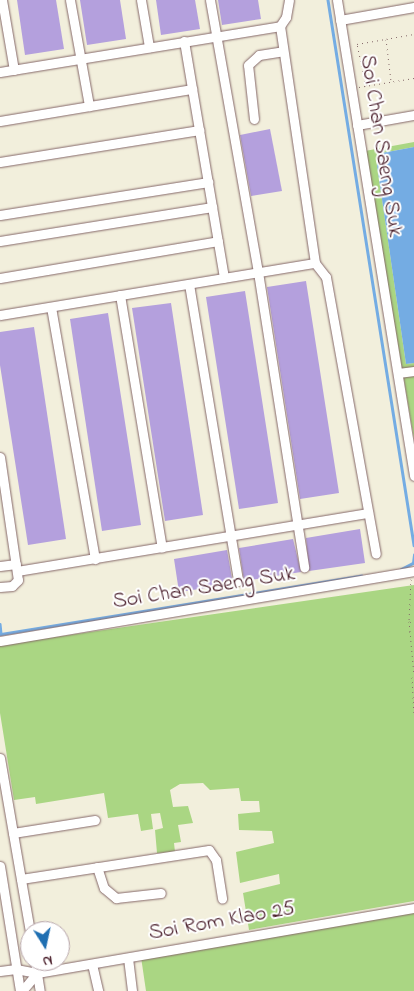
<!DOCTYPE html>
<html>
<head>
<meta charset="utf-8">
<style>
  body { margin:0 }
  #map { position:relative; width:414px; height:991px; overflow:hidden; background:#f2efdc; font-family:"Indie Flower",sans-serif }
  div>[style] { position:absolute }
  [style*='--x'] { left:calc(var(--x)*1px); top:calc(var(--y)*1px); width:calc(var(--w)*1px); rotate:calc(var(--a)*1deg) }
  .green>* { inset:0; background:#aad683 }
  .water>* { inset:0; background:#74ace3 }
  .stream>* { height:2.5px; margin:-1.25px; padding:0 1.25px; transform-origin:1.25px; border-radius:1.25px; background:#74ace3 }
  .building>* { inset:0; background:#b4a0dd }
  .path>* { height:1px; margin-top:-0.5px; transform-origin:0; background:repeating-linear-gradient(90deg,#856869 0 1px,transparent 0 5px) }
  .roads { filter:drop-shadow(0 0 1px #856869) drop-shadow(0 0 1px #856869) }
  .minor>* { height:9px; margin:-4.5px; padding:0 4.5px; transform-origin:4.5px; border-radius:4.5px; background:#fff }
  span { translate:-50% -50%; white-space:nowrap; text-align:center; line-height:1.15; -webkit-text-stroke:4px #fff; paint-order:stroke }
  .street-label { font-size:22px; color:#4a1f2b }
  .north { position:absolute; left:20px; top:921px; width:50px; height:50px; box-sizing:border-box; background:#fff; border:1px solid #b7a5aa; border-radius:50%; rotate:170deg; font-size:14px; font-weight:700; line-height:20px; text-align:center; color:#4a1f2b }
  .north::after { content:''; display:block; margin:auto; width:18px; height:22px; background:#1f6fb2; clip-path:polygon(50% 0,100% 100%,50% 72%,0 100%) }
</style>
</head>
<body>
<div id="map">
  <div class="green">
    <div style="clip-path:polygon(414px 142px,414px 147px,382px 153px,377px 165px,406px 364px,414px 363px,414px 439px,365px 151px)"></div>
    <div style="clip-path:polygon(414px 585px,414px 901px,249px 930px,243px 893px,280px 884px,279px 874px,240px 883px,236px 852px,274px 843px,272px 831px,239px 830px,238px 814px,260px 812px,259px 801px,241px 801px,239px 788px,210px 790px,203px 783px,180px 784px,170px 790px,173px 807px,188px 806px,193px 823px,178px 825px,181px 842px,174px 843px,175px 852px,157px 853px,155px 830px,163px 828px,160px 813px,151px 814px,153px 829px,141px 831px,138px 814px,108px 818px,104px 793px,36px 804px,35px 797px,14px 800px,0 713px,0 645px)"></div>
    <div style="clip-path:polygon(414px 911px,414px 991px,146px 991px,141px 957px)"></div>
  </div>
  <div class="water">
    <div style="clip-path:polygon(414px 147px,414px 363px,406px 364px,377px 165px,382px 153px)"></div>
  </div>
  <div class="stream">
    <div style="--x:328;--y:0;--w:552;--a:81.03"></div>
    <div style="--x:401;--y:569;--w:13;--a:-27"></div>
    <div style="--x:413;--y:563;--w:8;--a:-83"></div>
    <div style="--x:0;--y:624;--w:10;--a:84"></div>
    <div style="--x:1;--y:634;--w:365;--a:-9.2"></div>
  </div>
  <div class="building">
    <div style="clip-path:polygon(17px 0,56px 0,64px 49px,25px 55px)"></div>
    <div style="clip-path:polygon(80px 0,120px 0,126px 39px,87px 45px)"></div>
    <div style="clip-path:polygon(156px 0,195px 0,200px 29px,161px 35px)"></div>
    <div style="clip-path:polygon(218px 0,258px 0,261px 19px,222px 25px)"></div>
    <div style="clip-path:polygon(270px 129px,282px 191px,251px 196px,240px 135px)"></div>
    <div style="clip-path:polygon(306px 281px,339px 493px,300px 499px,267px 287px)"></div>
    <div style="clip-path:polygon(245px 291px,278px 503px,239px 509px,206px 297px)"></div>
    <div style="clip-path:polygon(171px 303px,203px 515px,165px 521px,132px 308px)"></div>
    <div style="clip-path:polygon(108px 313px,141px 525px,102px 531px,70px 319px)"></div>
    <div style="clip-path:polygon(34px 327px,66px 539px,28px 545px,0 365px,0 332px)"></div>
    <div style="clip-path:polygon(360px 529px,365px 563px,309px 571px,306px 538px)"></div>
    <div style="clip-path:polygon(293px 539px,301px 572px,244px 581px,239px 548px)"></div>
    <div style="clip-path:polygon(227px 550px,233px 584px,179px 592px,174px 559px)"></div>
  </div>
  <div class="path">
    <div style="--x:386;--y:39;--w:42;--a:83.2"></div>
    <div style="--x:366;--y:86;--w:43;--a:-102.1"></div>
    <div style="--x:357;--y:44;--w:58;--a:-10"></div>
    <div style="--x:359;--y:87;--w:56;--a:-9.3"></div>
    <div style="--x:411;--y:579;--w:42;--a:92.7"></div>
    <div style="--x:409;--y:621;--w:54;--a:84.7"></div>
    <div style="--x:410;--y:622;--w:5;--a:37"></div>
    <div style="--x:412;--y:677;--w:36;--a:87"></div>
  </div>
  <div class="roads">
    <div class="minor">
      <div style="--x:2;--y:0;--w:71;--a:80.3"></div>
      <div style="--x:70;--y:0;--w:108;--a:79.8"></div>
      <div style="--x:141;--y:0;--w:48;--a:80.3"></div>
      <div style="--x:210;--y:0;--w:276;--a:80"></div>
      <div style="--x:258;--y:272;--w:299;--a:81.1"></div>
      <div style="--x:337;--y:0;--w:482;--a:80.8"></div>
      <div style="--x:340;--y:20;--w:75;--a:-10"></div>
      <div style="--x:280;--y:26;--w:240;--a:81.6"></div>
      <div style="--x:315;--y:263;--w:18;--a:52"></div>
      <div style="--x:326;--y:277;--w:281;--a:79.8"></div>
      <div style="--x:184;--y:41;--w:240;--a:80.4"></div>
      <div style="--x:0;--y:72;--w:284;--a:-9.3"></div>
      <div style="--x:280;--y:26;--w:11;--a:-56"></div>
      <div style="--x:286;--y:17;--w:17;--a:-80"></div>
      <div style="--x:254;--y:119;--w:54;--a:-96.3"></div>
      <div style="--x:248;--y:65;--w:15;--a:-42"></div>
      <div style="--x:259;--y:55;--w:24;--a:-9"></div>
      <div style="--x:0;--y:121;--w:195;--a:-9.5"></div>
      <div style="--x:357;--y:125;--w:58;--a:-10"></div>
      <div style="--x:0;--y:162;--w:202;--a:-9.1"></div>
      <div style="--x:0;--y:215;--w:211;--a:-9"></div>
      <div style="--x:0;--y:241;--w:215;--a:-9.1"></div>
      <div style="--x:0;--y:278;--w:221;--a:-9.6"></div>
      <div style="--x:189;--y:284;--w:301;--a:80.6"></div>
      <div style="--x:120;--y:295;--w:256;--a:80.6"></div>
      <div style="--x:51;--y:307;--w:256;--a:80.1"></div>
      <div style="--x:0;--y:315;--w:319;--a:-9.4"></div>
      <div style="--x:398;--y:373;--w:16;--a:-7"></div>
      <div style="--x:0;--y:457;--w:124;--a:81.7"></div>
      <div style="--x:18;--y:580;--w:8;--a:135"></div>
      <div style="--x:12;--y:586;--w:12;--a:175"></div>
      <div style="--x:0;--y:566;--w:16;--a:-7"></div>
      <div style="--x:17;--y:571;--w:356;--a:-9.4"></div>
      <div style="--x:0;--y:641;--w:420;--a:-9.6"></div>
      <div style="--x:0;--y:758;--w:177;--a:80.2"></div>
      <div style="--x:13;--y:833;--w:83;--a:-9"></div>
      <div style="--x:0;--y:866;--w:127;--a:80.9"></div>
      <div style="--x:97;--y:867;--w:22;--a:72"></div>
      <div style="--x:104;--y:888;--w:16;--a:40"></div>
      <div style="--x:116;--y:898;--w:45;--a:-6.3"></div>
      <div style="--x:21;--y:879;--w:190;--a:-8.8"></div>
      <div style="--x:209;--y:850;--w:12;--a:55"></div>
      <div style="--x:216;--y:860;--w:39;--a:81"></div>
      <div style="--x:128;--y:958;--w:33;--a:83"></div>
      <div style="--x:35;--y:961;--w:30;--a:81"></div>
      <div style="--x:92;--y:964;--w:28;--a:77"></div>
      <div style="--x:0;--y:971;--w:16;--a:-7"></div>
      <div style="--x:16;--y:969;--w:21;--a:11"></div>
      <div style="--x:37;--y:973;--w:23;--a:130"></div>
      <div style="--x:37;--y:973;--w:383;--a:-9.8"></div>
    </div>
  </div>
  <div class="street-label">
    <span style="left:380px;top:146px;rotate:81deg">Soi Chan Saeng Suk</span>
    <span style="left:204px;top:589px;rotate:-9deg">Soi Chan Saeng Suk</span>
    <span style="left:222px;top:922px;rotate:-10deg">Soi Rom Klao 25</span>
  </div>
  <div class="north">N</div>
</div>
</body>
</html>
